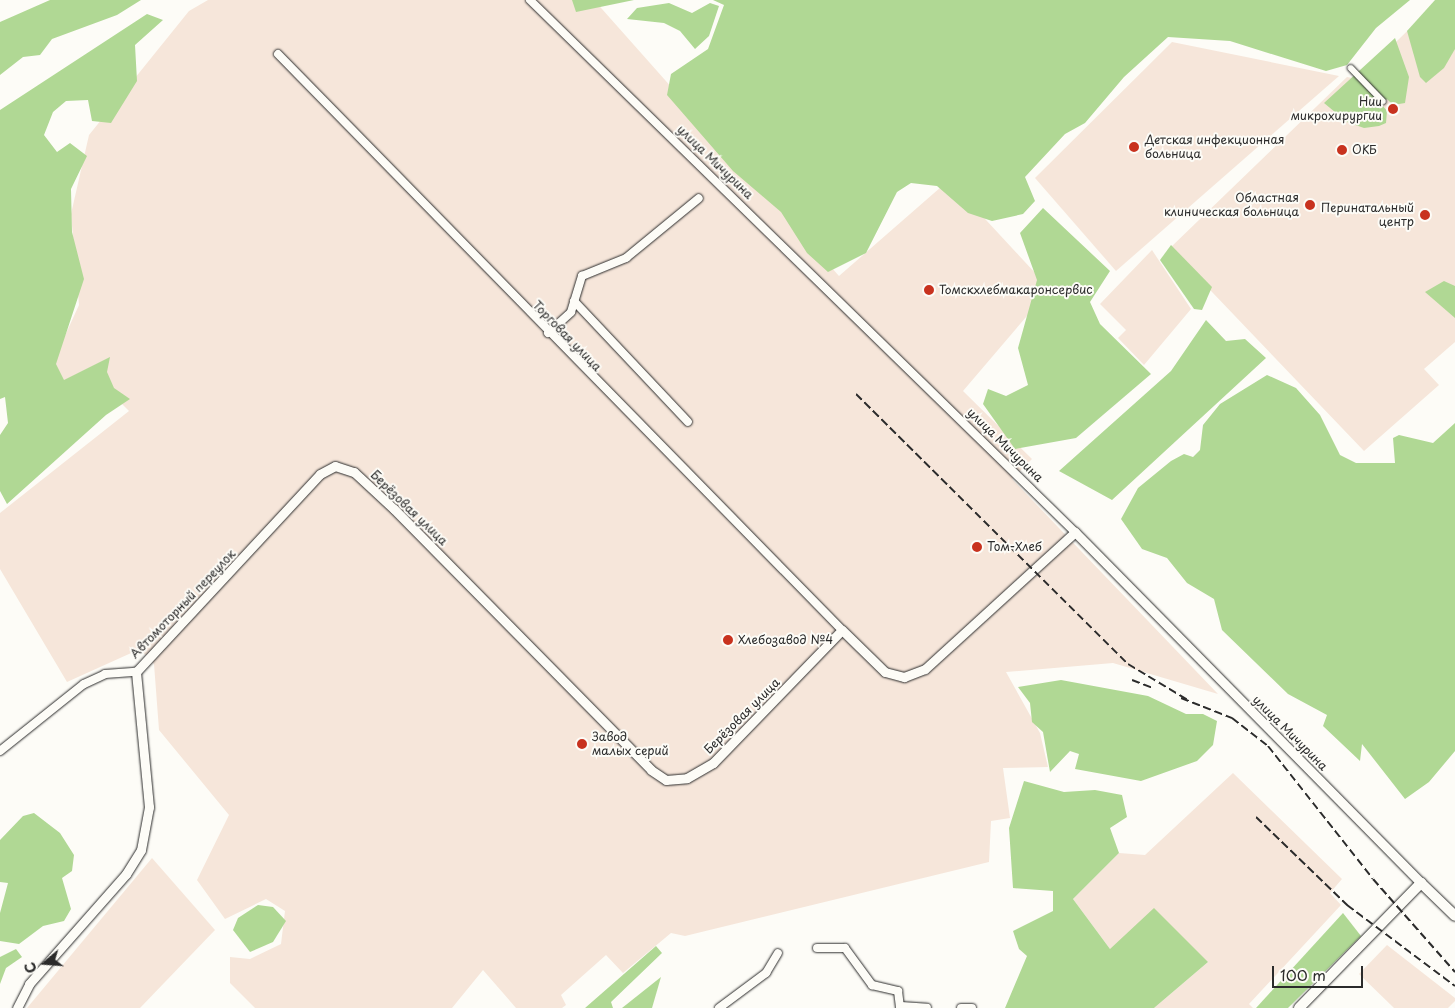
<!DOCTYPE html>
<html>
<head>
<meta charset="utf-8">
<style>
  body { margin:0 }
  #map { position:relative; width:1455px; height:1008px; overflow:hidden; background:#fdfcf7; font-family:"Playpen Sans",sans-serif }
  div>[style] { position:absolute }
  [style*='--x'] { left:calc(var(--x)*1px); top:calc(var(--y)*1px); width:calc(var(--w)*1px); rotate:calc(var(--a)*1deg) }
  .built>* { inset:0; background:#f6e6da }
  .green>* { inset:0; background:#b0d894 }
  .roads { filter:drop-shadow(0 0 1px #2b2b2b) drop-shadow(0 0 1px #2b2b2b) }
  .pedestrian>* { height:5.5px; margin:-2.75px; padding:0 2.75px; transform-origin:2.75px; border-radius:2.75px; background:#fdfcf7 }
  .minor>* { height:8px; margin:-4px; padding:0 4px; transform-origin:4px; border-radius:4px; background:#fdfcf7 }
  .tertiary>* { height:9px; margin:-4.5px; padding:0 4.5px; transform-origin:4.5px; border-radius:4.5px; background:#fdfcf7 }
  .secondary>* { height:10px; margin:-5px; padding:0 5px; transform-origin:5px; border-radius:5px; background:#fdfcf7 }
  .rail>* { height:2px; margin-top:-1px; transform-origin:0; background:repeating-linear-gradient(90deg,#2b2b2b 0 8px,transparent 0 12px) }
  .dots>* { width:14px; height:14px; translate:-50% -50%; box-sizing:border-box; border:2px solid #fdfcf7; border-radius:50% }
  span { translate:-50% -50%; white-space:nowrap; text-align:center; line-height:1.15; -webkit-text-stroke:4px #fdfcf7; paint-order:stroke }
  .poi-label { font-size:12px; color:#2b2b2b }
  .right { translate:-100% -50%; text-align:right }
  .left { translate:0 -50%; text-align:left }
  .street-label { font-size:12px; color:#2b2b2b }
  .north { position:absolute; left:20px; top:938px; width:50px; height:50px; -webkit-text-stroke:4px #fdfcf7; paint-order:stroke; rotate:252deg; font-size:14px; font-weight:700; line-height:20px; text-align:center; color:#2b2b2b }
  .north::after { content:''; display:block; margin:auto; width:18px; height:22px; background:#2b2b2b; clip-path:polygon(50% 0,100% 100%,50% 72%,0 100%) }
  .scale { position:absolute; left:1272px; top:966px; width:91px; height:22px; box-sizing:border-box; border:2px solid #2b2b2b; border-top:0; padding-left:6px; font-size:15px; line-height:18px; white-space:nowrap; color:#2b2b2b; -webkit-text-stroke:4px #fdfcf7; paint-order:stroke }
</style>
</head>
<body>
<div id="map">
  <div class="built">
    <div style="clip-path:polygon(208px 0,594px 0,839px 276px,949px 180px,1050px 289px,963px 391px,1032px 459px,1012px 479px,1218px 694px,1113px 663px,1006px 672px,1040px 733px,1048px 767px,1003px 768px,1010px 818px,991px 821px,989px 862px,685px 936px,671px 933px,623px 973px,606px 955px,561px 995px,566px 1005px,562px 1008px,516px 1008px,483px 970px,452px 1008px,255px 1008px,230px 983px,230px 957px,250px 959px,281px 944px,285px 911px,266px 899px,225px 919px,197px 880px,229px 815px,159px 730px,154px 664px,140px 649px,67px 682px,0 569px,0 513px,129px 411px,90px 372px,60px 384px,52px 364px,79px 305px,71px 214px,89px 135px,189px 11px)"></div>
    <div style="clip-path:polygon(1439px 0,1455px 0,1455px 342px,1424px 369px,1439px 385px,1364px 451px,1170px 248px,1347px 77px,1358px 79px)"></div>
    <div style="clip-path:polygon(1172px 42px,1339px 76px,1116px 271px,1035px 178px)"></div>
    <div style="clip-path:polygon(1152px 250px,1191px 309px,1144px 365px,1118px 338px,1126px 330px,1100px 304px)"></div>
    <div style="clip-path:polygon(1233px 773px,1342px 879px,1330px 893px,1341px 905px,1249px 1004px,1253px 1008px,1154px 1008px,1208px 962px,1110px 949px,1073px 899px,1119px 853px,1145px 855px)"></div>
    <div style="clip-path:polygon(152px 858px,215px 930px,140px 1008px,27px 1008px)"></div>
    <div style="clip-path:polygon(1387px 945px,1455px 998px,1455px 1001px,1448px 1008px,1394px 1008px,1359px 974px)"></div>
  </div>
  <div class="green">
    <div style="clip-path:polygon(50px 0,141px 0,117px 15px,52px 39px,40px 55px,23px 57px,0 75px,0 22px)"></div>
    <div style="clip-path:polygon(572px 0,634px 0,576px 12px)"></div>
    <div style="clip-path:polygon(713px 0,1410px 0,1376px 28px,1347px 65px,1326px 71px,1230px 41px,1168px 37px,1124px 77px,1085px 123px,1065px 134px,1025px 177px,1035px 201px,1023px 214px,992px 221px,968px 213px,937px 186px,911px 183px,897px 192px,866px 253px,828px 272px,807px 253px,781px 212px,733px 171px,667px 95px,671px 74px,708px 49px,724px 5px)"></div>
    <div style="clip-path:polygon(1435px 0,1455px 0,1455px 49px,1444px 68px,1426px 83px,1420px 77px,1407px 31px)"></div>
    <div style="clip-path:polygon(669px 3px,692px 13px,710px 3px,719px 6px,709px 36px,695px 49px,680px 31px,664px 23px,627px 19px,637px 8px)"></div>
    <div style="clip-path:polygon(147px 14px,163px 20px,135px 45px,137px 81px,111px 123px,92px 121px,88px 100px,66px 101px,53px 112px,44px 135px,57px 152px,70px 143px,87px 156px,71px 189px,72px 232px,84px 279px,56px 364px,64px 380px,110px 357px,107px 372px,114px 388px,130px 399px,106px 415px,7px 504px,0 491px,0 435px,8px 423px,5px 397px,0 399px,0 110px)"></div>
    <div style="clip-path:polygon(1395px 38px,1409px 77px,1405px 103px,1393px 105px,1387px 99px,1382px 105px,1387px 111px,1386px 123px,1379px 126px,1364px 128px,1347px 122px,1324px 103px)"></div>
    <div style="clip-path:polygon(1043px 208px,1110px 271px,1090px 302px,1100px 324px,1151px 374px,1076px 438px,1015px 449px,983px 404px,988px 389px,1006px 396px,1028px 385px,1018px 348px,1037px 280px,1020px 233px)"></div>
    <div style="clip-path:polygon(1171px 245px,1212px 287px,1202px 310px,1194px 309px,1160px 260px)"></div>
    <div style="clip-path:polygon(1444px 281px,1455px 286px,1455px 318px,1425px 292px)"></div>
    <div style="clip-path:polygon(1206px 320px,1226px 341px,1245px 339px,1266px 358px,1112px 500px,1059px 471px,1171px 371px)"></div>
    <div style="clip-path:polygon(1267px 375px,1296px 388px,1320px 415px,1340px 455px,1356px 463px,1395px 463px,1393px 438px,1399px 435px,1433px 443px,1455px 423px,1455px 751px,1429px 782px,1405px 799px,1362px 744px,1360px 761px,1323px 726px,1327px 715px,1288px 694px,1222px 630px,1214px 599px,1187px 583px,1167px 558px,1142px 549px,1121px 519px,1138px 488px,1171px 461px,1184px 454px,1193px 457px,1200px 450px,1203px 425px,1220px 404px)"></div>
    <div style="clip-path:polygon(1061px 680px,1148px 696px,1186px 714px,1203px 714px,1217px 721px,1213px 745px,1197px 761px,1141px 781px,1075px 769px,1079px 754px,1070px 751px,1050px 772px,1043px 732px,1032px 722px,1030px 703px,1018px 687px)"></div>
    <div style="clip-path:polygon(1024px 781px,1064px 792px,1095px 790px,1122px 795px,1127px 817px,1110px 828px,1119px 853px,1073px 899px,1110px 949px,1154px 908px,1208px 962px,1154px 1008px,1005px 1008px,1027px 956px,1019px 949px,1013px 931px,1053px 911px,1053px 891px,1013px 888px,1009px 828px)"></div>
    <div style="clip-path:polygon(34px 813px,60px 833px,74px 855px,72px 871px,62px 878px,71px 909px,64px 921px,43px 926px,19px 944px,0 941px,0 913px,8px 883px,0 882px,0 840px,23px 816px)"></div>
    <div style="clip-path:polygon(258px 905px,273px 907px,286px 921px,273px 942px,250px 952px,233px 930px,238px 918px)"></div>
    <div style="clip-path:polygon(1343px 913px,1361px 936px,1288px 1008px,1256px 1008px)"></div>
    <div style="clip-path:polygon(656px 946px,662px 953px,611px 1002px,613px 1008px,585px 1008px)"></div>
    <div style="clip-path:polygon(16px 949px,22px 957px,6px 968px,0 984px,0 957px)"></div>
    <div style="clip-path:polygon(661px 977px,652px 1008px,622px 1008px)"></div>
  </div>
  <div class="roads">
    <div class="pedestrian">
      <div style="--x:1351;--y:68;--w:46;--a:45.9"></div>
    </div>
    <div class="minor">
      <div style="--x:530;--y:0;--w:762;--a:44.31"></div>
      <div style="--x:278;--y:54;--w:806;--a:45.6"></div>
      <div style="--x:574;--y:301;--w:166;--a:46.7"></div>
      <div style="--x:548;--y:333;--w:31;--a:-42"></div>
      <div style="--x:571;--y:312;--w:38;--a:-73"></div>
      <div style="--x:582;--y:276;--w:48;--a:-22.2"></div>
      <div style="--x:626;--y:258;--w:94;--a:-39.4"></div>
      <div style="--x:0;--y:751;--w:107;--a:-38.6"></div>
      <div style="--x:84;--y:684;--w:23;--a:-25"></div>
      <div style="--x:105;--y:674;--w:31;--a:-4"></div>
      <div style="--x:817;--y:948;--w:28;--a:0"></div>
      <div style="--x:845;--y:948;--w:46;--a:53.9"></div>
      <div style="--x:872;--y:985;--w:27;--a:13"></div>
      <div style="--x:898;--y:991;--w:17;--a:83"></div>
      <div style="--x:901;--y:1006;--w:26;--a:4"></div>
      <div style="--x:719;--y:1008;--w:59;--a:-36.7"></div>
      <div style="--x:766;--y:973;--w:23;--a:-59"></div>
      <div style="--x:961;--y:1008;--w:11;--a:0"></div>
    </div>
    <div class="tertiary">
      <div style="--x:17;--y:1008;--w:27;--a:-63"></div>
      <div style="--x:29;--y:984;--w:147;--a:-48.6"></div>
      <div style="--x:126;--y:874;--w:28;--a:-58"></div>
      <div style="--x:141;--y:850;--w:44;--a:-79.5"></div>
      <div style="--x:149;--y:807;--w:136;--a:-95.5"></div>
      <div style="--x:136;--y:672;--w:270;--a:-47.1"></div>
      <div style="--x:320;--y:474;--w:17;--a:-28"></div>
      <div style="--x:335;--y:466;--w:20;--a:18"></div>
      <div style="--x:354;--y:472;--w:54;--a:42.8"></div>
      <div style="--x:394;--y:509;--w:366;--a:45.4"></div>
      <div style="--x:651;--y:770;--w:18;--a:34"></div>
      <div style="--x:666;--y:780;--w:21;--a:-5"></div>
      <div style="--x:687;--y:778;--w:30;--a:-30"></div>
      <div style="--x:713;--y:763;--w:185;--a:-45.9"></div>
      <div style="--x:842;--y:630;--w:60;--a:44.3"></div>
      <div style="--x:885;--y:672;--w:20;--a:15"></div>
      <div style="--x:904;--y:677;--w:22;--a:-21"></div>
      <div style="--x:925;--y:669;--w:203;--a:-42.4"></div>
      <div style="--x:1075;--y:532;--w:493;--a:45.4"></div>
    </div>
    <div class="secondary">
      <div style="--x:1299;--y:1008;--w:175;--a:-45.7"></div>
      <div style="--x:1421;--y:883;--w:47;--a:44.1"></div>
    </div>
  </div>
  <div class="rail">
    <div style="--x:856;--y:394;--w:383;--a:44.8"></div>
    <div style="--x:1128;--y:664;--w:70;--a:31"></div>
    <div style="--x:1132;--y:680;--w:22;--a:21"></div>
    <div style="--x:1181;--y:698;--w:55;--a:21.4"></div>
    <div style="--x:1232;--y:718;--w:46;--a:37.9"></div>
    <div style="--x:1268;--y:746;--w:169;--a:51.7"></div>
    <div style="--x:1373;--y:879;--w:124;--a:48.6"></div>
    <div style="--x:1256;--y:817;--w:127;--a:44"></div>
    <div style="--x:1347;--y:905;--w:135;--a:36.9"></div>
  </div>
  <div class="dots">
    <div style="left:1393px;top:109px;background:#c8321e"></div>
    <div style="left:1134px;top:147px;background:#c8321e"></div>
    <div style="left:1342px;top:150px;background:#c8321e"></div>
    <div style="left:1310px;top:205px;background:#c8321e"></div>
    <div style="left:1425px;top:215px;background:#c8321e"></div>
    <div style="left:929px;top:290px;background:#c8321e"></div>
    <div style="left:977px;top:547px;background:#c8321e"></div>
    <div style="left:728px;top:640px;background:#c8321e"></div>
    <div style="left:582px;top:744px;background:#c8321e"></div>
  </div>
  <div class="poi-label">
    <span class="right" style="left:1382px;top:109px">Нии<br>микрохирургии</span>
    <span class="left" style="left:1145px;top:147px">Детская инфекционная<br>больница</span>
    <span class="left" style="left:1352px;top:150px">ОКБ</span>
    <span class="right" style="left:1299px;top:205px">Областная<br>клиническая больница</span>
    <span class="right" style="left:1414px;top:215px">Перинатальный<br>центр</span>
    <span class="left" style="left:939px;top:290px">Томскхлебмакаронсервис</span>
    <span class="left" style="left:987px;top:547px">Том-Хлеб</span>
    <span class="left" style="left:738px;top:640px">Хлебозавод №4</span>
    <span class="left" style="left:592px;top:744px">Завод<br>малых серий</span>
  </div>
  <div class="street-label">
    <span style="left:715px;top:162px;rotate:44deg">улица Мичурина</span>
    <span style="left:567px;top:336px;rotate:46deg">Торговая улица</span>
    <span style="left:1005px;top:445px;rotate:44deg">улица Мичурина</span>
    <span style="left:409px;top:508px;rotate:44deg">Берёзовая улица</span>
    <span style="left:183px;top:604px;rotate:-46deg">Автомоторный переулок</span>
    <span style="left:742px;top:716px;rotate:-45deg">Берёзовая улица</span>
    <span style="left:1290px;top:733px;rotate:45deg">улица Мичурина</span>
  </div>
  <div class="north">С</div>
  <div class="scale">100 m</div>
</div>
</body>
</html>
